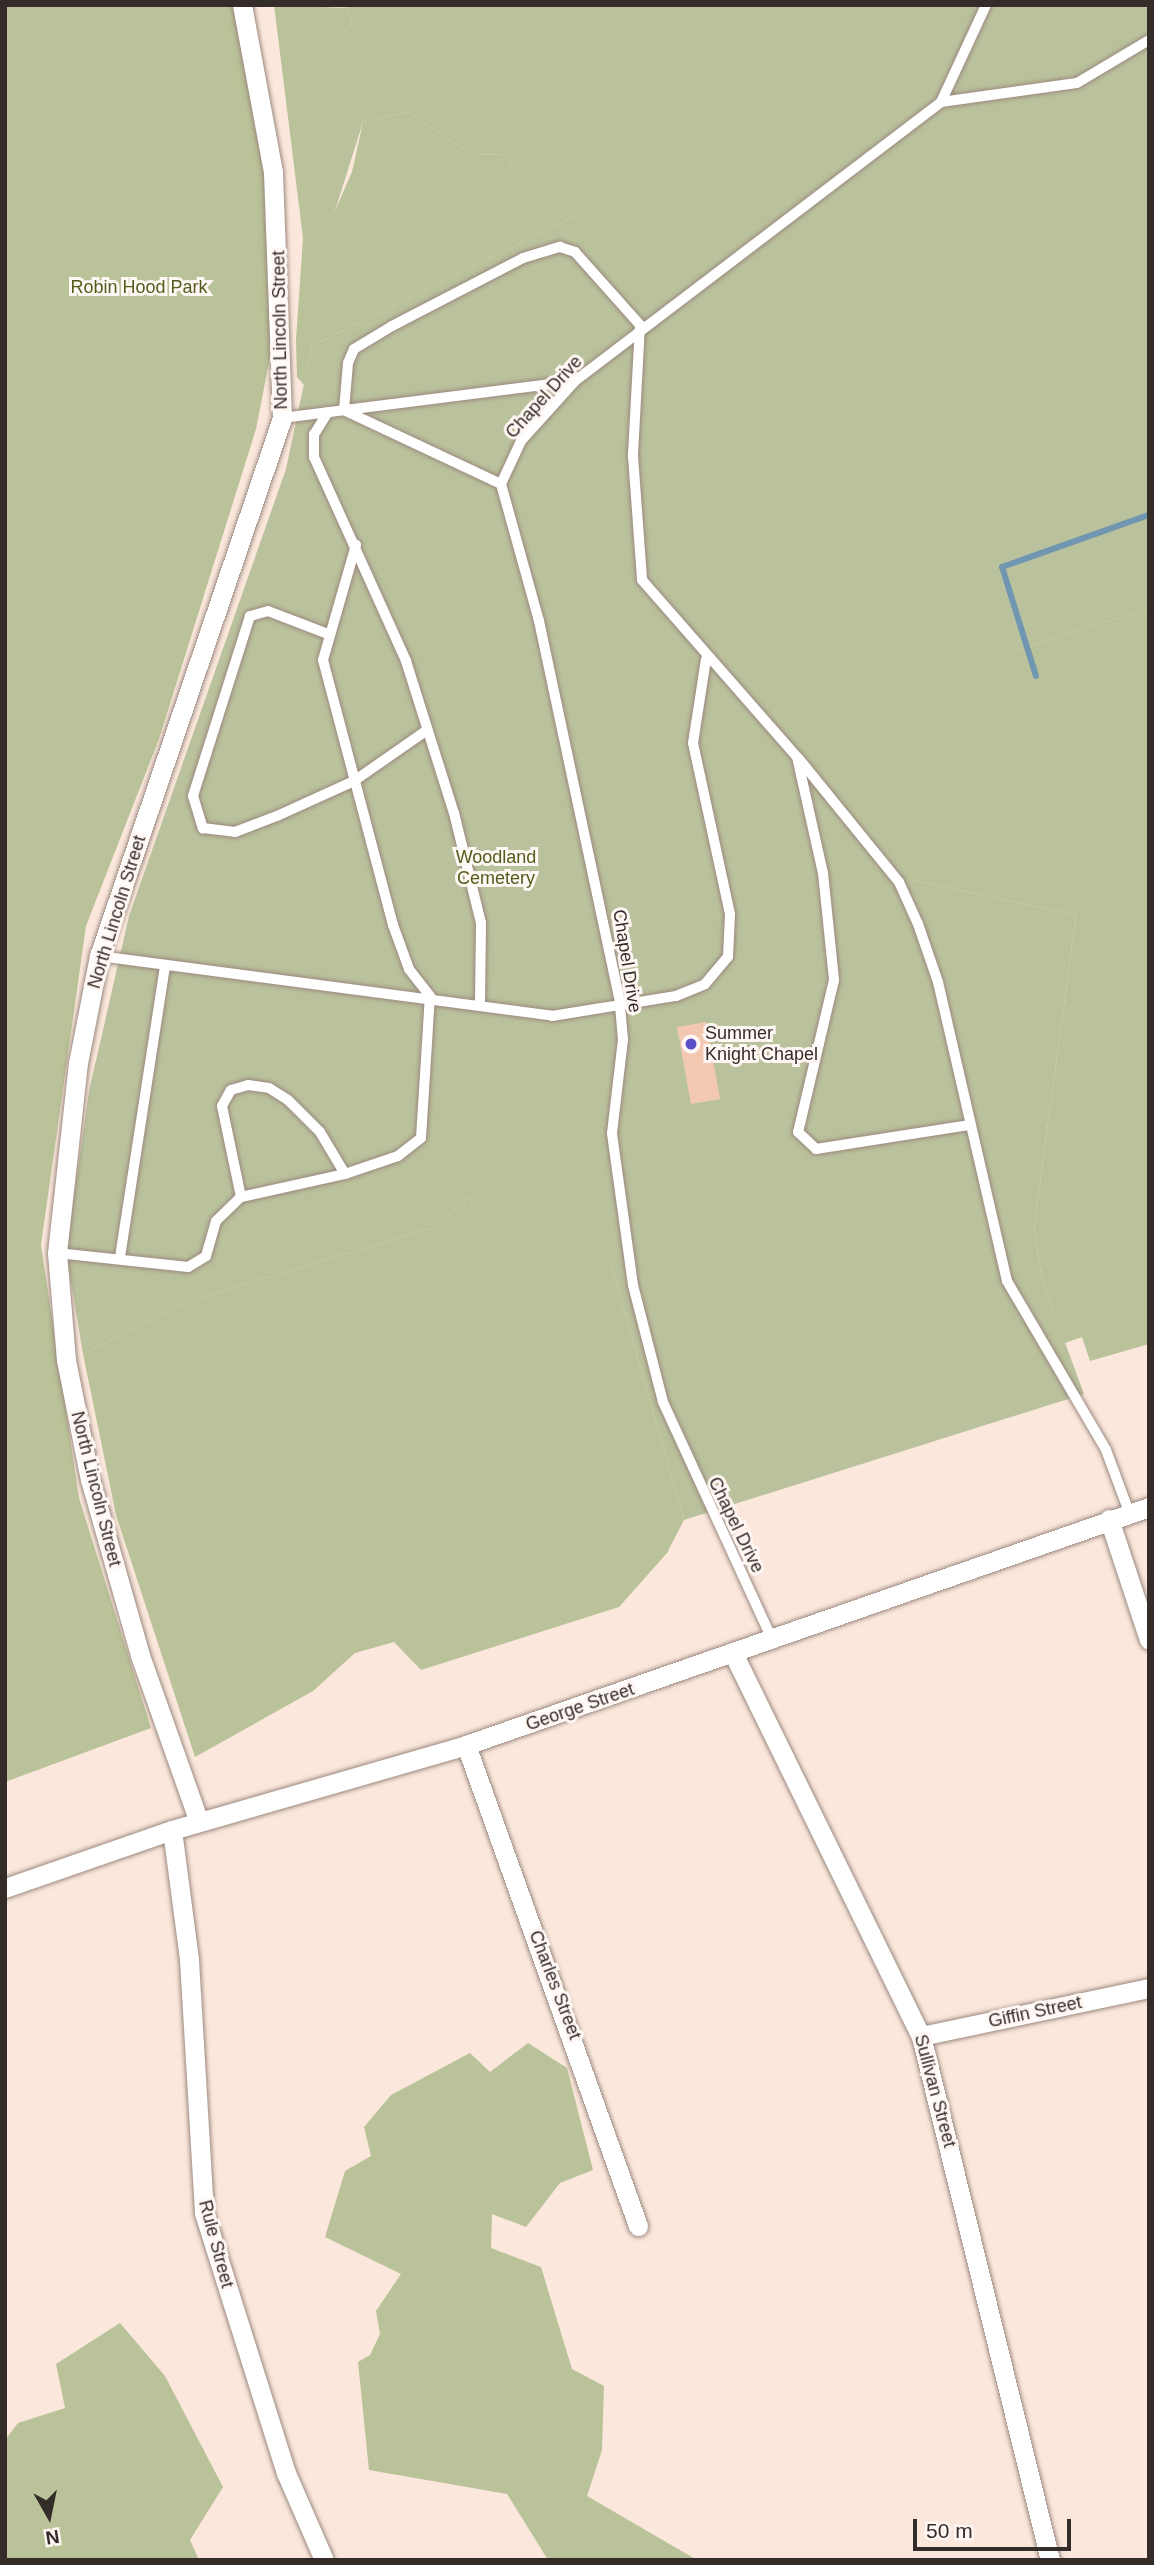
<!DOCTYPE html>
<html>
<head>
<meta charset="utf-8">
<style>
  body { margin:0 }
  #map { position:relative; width:1154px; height:2565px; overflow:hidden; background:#fbe7dc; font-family:Arial,sans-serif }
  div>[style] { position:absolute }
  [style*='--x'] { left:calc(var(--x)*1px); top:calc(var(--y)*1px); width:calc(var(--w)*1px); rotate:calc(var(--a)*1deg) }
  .green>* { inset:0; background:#bac29d }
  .forest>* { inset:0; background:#b9c298 }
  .stream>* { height:6px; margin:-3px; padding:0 3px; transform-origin:3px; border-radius:3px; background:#7196b1 }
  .building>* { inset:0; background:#f3c8b2 }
  .roads { filter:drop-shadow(0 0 2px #9b897f) drop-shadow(0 0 2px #9b897f) }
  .service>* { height:10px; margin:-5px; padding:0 5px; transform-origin:5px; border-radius:5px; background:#fff }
  .minor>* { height:19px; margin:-9.5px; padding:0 9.5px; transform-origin:9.5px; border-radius:9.5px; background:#fff }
  .dots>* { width:19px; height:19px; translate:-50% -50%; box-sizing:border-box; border:4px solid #fff7f3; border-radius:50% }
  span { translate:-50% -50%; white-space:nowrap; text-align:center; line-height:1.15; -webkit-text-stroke:6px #fff7f3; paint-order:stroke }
  .park-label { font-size:18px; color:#535c1c }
  .street-label { font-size:18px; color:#342c28 }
  .poi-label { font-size:18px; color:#342c28 }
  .left { translate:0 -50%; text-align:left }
  .frame { position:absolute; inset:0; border:7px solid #342c28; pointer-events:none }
  .north { position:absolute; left:14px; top:2481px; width:70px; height:70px; -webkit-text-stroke:5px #fff7f3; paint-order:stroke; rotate:171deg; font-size:19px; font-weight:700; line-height:28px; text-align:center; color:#342c28 }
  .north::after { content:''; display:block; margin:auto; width:24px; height:32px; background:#342c28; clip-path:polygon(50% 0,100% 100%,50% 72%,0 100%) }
  .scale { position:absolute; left:913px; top:2519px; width:158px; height:32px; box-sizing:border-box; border:4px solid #342c28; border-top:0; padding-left:9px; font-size:21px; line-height:24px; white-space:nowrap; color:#342c28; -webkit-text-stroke:5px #fff7f3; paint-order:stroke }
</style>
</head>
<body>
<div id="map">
  <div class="green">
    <div style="clip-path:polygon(325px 5px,1149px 5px,1149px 608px,1011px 653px,912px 880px,1076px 915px,1034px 1228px,1042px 1280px,1084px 1394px,684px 1520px,612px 1267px,511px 1306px,469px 1198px,432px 1228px,183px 1303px,83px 1354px,66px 1252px,89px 1091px,129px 916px,286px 469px,312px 346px,577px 215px,524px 194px,506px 155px,471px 154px,408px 112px,363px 122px,334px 214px,303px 80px,352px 23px,348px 8px)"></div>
  </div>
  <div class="forest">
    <div style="clip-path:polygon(5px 5px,247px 5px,267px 172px,272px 347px,256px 429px,159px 739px,86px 926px,41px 1245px,79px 1498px,151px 1728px,5px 1782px)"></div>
    <div style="clip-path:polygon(274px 5px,348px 8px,352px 23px,304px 80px,334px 213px,352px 172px,363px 122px,408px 112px,471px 154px,506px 155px,524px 193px,563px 187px,577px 215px,312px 346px,304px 385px,297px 377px,296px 340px,303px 238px)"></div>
    <div style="clip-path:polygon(1149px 608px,1149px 1344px,1090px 1361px,1082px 1337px,1065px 1343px,1042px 1280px,1034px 1228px,1076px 915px,912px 880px,849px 784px,1011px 653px)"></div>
    <div style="clip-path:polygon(469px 1198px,511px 1305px,612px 1267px,684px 1520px,667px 1553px,619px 1607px,421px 1670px,394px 1642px,355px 1653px,313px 1691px,195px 1757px,116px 1515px,83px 1354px,183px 1303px,432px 1228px)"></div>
    <div style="clip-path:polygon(528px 2043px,567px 2068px,593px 2170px,560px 2183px,526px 2227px,492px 2214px,491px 2248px,541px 2267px,572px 2369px,604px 2386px,602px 2450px,587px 2496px,697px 2560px,548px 2560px,507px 2494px,369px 2470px,358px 2362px,370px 2355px,380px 2334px,376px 2311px,401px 2274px,325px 2237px,345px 2171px,371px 2156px,364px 2127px,391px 2095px,470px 2053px,490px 2072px)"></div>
    <div style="clip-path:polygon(120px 2323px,165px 2376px,223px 2487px,190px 2540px,199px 2560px,5px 2560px,5px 2440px,18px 2423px,65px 2408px,56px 2364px)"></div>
  </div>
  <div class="stream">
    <div style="--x:1036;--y:676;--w:114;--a:-107.3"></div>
    <div style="--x:1002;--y:567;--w:156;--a:-19.5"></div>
  </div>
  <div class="building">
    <div style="clip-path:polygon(706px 1022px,720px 1099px,691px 1104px,677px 1027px)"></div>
  </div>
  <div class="roads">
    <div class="service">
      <div style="--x:941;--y:102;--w:137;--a:-8"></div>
      <div style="--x:1077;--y:83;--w:84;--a:-30.8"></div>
      <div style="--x:328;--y:412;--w:26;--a:122"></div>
      <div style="--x:314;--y:434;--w:23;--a:90"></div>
      <div style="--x:314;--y:457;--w:224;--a:65.7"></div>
      <div style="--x:406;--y:661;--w:159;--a:72.5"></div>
      <div style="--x:454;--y:813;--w:113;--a:76.2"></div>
      <div style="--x:481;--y:923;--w:81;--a:90.7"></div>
      <div style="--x:282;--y:418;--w:295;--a:-7.2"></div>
      <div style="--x:501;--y:484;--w:174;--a:-154.8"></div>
      <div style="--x:344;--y:410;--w:47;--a:-85.1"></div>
      <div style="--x:348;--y:363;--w:15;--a:-67"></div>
      <div style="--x:354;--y:349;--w:44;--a:-31.2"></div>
      <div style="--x:392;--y:326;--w:148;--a:-27.4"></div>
      <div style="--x:523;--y:258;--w:39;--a:-17"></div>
      <div style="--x:560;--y:247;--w:16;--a:18"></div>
      <div style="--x:575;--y:252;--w:98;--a:48.3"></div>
      <div style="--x:640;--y:325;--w:131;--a:93.1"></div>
      <div style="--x:633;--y:456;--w:124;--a:85.8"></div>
      <div style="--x:642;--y:580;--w:235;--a:48.8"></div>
      <div style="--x:797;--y:757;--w:119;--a:77.4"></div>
      <div style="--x:823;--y:873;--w:108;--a:84.1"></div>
      <div style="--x:834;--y:980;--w:156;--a:103.3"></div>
      <div style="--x:798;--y:1132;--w:25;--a:43"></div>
      <div style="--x:816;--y:1149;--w:156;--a:-8.9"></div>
      <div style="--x:328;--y:634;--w:64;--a:-159"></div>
      <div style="--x:268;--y:611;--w:19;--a:164"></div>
      <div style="--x:250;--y:616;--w:189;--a:107.6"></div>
      <div style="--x:193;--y:796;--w:34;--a:73"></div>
      <div style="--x:203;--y:828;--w:32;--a:7"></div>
      <div style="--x:235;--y:832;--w:45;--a:-20.9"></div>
      <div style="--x:277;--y:816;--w:85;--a:-24.4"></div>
      <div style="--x:354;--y:781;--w:89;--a:-34.9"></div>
      <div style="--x:799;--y:759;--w:159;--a:50.9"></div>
      <div style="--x:899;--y:882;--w:46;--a:65.7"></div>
      <div style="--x:918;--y:924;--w:61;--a:71"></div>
      <div style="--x:938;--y:982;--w:307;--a:77"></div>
      <div style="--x:1007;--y:1281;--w:196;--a:59.6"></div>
      <div style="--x:1106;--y:1450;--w:66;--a:69.6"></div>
      <div style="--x:99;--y:956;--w:457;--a:7.5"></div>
      <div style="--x:552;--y:1016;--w:126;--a:-9.2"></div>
      <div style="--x:676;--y:996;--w:31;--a:-22"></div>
      <div style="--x:705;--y:984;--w:35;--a:-50"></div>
      <div style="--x:728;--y:957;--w:43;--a:-87.3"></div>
      <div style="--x:730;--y:914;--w:175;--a:-102.2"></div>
      <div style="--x:693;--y:743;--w:85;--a:-81.2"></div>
      <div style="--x:241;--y:1197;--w:93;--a:-101.8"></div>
      <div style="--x:222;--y:1106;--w:18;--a:-61"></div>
      <div style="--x:231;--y:1090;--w:18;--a:-16"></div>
      <div style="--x:248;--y:1085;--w:21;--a:8"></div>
      <div style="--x:269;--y:1088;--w:22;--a:32"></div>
      <div style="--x:288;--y:1100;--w:45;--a:45"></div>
      <div style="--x:320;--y:1132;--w:49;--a:59.2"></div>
      <div style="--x:57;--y:1253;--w:132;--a:6.1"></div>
      <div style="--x:188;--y:1267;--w:21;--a:-31"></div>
      <div style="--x:206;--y:1256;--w:36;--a:-74"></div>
      <div style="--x:216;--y:1221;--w:35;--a:-44"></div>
      <div style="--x:241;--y:1197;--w:107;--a:-12.5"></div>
      <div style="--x:345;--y:1174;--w:56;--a:-18.8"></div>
      <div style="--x:398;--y:1156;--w:29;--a:-38"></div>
      <div style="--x:421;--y:1138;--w:142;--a:-86.4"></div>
      <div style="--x:430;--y:996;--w:34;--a:-128"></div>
      <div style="--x:409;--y:969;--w:47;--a:-110"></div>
      <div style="--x:393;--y:925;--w:274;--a:-104.8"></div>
      <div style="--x:323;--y:660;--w:120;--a:-74"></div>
      <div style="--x:120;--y:1257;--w:294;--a:-81.2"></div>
      <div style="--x:772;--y:1639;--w:261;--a:-114.7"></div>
      <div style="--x:663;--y:1402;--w:121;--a:-104.4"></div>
      <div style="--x:633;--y:1285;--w:153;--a:-97.9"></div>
      <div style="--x:612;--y:1133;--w:94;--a:-83.3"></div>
      <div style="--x:623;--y:1040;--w:38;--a:-95"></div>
      <div style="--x:620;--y:1002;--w:390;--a:-102"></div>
      <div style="--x:539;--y:621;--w:142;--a:-105.5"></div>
      <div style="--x:501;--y:484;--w:47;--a:-65.1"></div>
      <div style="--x:521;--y:441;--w:81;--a:-48"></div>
      <div style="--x:575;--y:381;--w:460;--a:-37.3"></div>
      <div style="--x:941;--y:102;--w:107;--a:-65.1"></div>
    </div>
    <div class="minor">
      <div style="--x:1109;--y:1519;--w:127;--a:71.7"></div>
      <div style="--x:734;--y:1655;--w:424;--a:63.9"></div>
      <div style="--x:921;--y:2036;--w:540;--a:76.17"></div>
      <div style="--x:466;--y:1745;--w:511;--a:70.32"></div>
      <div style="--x:199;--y:1822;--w:177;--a:-109.5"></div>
      <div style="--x:140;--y:1655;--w:182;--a:-105.9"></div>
      <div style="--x:90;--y:1480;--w:122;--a:-101.3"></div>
      <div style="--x:66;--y:1360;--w:107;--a:-94.8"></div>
      <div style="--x:57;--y:1253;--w:191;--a:-83.7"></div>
      <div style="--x:78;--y:1063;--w:109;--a:-78.9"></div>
      <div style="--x:99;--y:956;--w:568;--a:-71.21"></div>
      <div style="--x:282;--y:418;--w:246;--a:-92.1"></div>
      <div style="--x:273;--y:172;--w:170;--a:-100.5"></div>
      <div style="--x:172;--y:1830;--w:131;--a:82.5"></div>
      <div style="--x:189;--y:1960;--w:253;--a:86.6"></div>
      <div style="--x:204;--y:2213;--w:273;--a:72.5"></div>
      <div style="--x:286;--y:2473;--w:95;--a:66.4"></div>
      <div style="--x:5;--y:1888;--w:177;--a:-19.2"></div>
      <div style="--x:172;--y:1830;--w:306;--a:-16.1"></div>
      <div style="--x:466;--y:1745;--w:723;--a:-19.21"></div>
      <div style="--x:921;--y:2036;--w:233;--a:-11.9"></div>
    </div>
  </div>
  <div class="dots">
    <div style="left:691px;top:1044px;background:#5950c8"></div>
  </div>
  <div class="park-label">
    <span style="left:139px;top:287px">Robin Hood Park</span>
    <span style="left:496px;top:868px">Woodland<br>Cemetery</span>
  </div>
  <div class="street-label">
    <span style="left:280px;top:330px;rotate:-91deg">North Lincoln Street</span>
    <span style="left:544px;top:397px;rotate:-48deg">Chapel Drive</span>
    <span style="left:117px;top:912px;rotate:-73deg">North Lincoln Street</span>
    <span style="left:627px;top:961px;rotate:81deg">Chapel Drive</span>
    <span style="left:96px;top:1489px;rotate:76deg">North Lincoln Street</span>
    <span style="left:736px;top:1525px;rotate:64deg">Chapel Drive</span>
    <span style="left:580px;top:1707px;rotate:-19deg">George Street</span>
    <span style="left:555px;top:1985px;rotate:69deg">Charles Street</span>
    <span style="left:1035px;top:2012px;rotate:-12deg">Giffin Street</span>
    <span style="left:935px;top:2091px;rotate:75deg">Sullivan Street</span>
    <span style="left:216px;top:2244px;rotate:75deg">Rule Street</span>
  </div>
  <div class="poi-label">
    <span class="left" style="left:705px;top:1044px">Summer<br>Knight Chapel</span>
  </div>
  <div class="frame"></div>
  <div class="north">N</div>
  <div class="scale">50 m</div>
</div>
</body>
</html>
